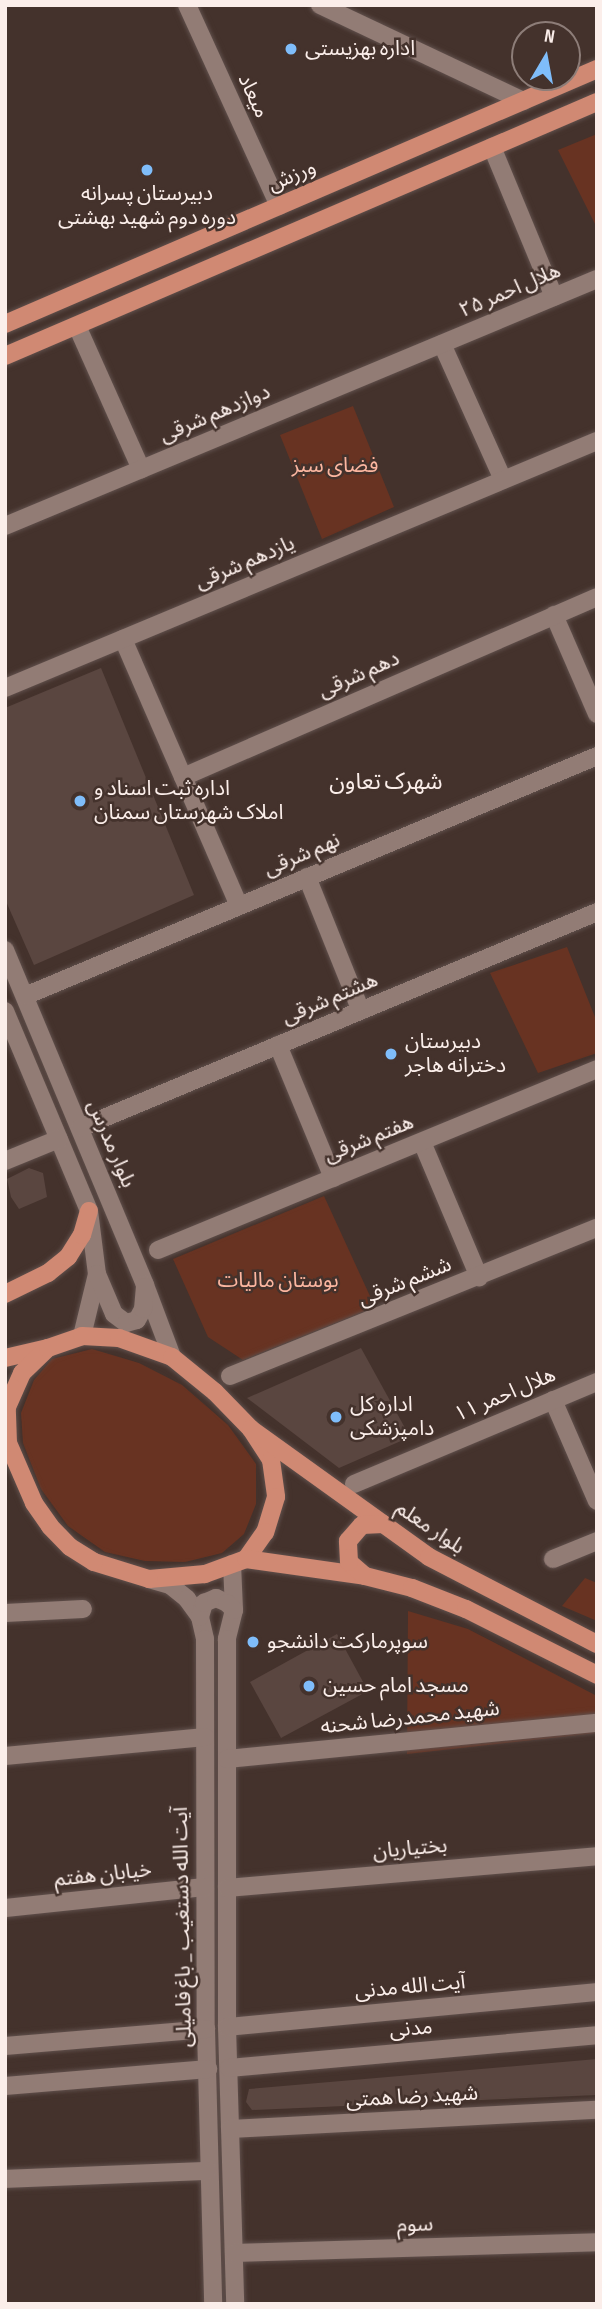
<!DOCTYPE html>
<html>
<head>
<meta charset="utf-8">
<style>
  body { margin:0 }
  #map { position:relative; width:602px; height:2309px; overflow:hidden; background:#44322c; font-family:"Sofia Sans Condensed","Noto Sans Arabic",sans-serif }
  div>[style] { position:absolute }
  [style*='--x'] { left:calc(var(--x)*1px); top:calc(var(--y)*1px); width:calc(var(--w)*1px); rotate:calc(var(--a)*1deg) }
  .green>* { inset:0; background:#683322 }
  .building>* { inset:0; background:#5a4640 }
  .roads { filter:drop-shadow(0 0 2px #60504c) drop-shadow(0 0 2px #60504c) }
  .minor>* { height:18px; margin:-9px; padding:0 9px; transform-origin:9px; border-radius:9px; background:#927c75 }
  .major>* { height:18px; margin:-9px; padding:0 9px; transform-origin:9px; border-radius:9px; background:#d08973 }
  .dots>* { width:19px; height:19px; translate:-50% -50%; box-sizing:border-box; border:4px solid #44322c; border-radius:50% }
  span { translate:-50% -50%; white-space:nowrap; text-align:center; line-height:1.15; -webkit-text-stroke:5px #44322c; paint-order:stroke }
  .poi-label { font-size:21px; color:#fbeeea }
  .left { translate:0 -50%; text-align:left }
  .street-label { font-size:21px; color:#fbeeea }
  .park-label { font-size:21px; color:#fcb6a0 }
  .neighbourhood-label { font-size:23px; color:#fbeeea }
  .frame { position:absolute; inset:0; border:7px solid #fbeeea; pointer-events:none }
  .north { position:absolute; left:511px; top:21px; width:70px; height:70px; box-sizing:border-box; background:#44322c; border:2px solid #8d7d78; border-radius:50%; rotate:10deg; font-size:19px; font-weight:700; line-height:28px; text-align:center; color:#fbeeea }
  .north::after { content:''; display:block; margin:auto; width:24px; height:32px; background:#7fbdfa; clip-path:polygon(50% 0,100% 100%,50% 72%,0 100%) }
</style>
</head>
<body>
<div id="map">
  <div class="green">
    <div style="clip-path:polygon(597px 134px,597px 228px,558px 150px)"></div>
    <div style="clip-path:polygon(353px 406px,394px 507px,322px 539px,280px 435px)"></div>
    <div style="clip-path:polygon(567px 947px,597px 1022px,597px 1053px,538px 1073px,490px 973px)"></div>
    <div style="clip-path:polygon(324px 1196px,375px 1307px,243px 1360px,208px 1337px,173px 1259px)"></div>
    <div style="clip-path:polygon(92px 1349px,139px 1363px,182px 1385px,228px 1425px,256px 1464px,256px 1504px,244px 1534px,222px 1553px,185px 1562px,145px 1561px,105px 1552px,68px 1526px,41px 1489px,23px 1443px,21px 1413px,34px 1380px,52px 1359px)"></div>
    <div style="clip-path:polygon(585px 1578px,597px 1583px,597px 1621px,562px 1606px)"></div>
    <div style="clip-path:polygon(408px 1611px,468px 1629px,597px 1696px,597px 1733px,407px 1754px)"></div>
  </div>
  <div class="building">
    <div style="clip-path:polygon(101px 668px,194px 895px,34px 965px,5px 899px,5px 708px)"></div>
    <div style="clip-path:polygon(29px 1168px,43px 1173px,47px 1197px,19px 1209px,11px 1197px,7px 1179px)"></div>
    <div style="clip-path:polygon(361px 1348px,410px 1437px,339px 1468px,247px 1398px)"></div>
    <div style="clip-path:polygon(337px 1634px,368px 1691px,281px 1738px,250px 1682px)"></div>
    <div style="clip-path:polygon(597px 2059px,597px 2095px,252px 2110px,246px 2102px,249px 2089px)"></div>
  </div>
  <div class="roads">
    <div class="minor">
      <div style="--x:187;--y:5;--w:221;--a:65.4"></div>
      <div style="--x:320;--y:5;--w:225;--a:25.3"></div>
      <div style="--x:492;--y:147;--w:162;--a:67.5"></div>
      <div style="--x:77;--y:326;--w:157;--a:65.9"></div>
      <div style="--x:442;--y:344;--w:149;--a:65.8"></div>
      <div style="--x:5;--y:526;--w:641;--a:-22.65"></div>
      <div style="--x:554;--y:615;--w:108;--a:66.5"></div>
      <div style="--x:123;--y:639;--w:291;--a:66.5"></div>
      <div style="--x:5;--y:688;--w:641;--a:-22.65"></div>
      <div style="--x:183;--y:777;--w:451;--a:-23.5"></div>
      <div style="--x:307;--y:877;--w:144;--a:68.1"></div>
      <div style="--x:5;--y:950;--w:363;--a:67.3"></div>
      <div style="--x:145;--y:1285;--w:77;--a:69.4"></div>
      <div style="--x:25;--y:996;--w:620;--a:-22.76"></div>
      <div style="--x:5;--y:1011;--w:217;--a:67.2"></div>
      <div style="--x:89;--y:1211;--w:64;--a:82.8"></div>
      <div style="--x:97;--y:1274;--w:64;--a:103.6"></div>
      <div style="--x:278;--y:1045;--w:144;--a:67.5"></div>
      <div style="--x:80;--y:1128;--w:560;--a:-22.67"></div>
      <div style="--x:422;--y:1142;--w:147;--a:67.1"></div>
      <div style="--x:5;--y:1161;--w:58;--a:-22.2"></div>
      <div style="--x:158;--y:1250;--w:475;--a:-22.4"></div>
      <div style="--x:97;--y:1274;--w:43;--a:67"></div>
      <div style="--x:114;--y:1314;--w:15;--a:37"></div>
      <div style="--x:126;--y:1323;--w:11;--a:-15"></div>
      <div style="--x:137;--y:1320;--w:13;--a:-61"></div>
      <div style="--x:143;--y:1309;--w:22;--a:-85"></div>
      <div style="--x:230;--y:1376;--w:396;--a:-22"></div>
      <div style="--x:553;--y:1400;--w:110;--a:66.5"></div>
      <div style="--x:354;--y:1484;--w:264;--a:-22.8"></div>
      <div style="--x:553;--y:1559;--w:48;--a:-22.2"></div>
      <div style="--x:232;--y:1564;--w:46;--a:87.5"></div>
      <div style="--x:234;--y:1610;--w:30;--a:104"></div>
      <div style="--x:227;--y:1639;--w:388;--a:90"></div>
      <div style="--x:227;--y:2027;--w:277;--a:88.3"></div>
      <div style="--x:149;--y:1579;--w:22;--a:16"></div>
      <div style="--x:170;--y:1585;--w:22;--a:39"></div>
      <div style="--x:187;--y:1599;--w:22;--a:54"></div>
      <div style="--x:200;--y:1617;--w:23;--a:77"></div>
      <div style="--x:205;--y:1639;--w:390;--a:89.9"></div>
      <div style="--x:206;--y:2029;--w:275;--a:88.5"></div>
      <div style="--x:5;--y:1613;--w:78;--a:-2.9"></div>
      <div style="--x:200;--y:1617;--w:15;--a:-74"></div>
      <div style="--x:204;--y:1603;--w:13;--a:-23"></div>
      <div style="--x:216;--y:1598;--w:12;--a:24"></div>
      <div style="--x:227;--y:1603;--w:10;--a:45"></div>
      <div style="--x:5;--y:1756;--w:201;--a:-5.4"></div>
      <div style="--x:227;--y:1759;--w:372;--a:-5.6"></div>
      <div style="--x:227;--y:1888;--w:371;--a:-4.9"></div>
      <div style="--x:5;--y:1908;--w:201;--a:-6"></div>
      <div style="--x:227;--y:2027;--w:372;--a:-5.4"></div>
      <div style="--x:5;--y:2046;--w:202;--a:-4.8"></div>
      <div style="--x:229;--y:2068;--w:369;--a:-5.1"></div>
      <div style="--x:5;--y:2086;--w:204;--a:-4.8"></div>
      <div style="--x:230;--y:2129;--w:367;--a:-3"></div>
      <div style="--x:5;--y:2179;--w:203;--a:-2.3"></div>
      <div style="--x:234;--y:2253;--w:363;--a:-1.7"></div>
    </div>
    <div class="major">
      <div style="--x:5;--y:324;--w:645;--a:-23.3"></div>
      <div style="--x:5;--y:356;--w:644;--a:-23.22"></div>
      <div style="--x:5;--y:1294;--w:48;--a:-26"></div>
      <div style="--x:48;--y:1273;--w:26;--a:-39"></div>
      <div style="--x:68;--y:1257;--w:26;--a:-58"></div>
      <div style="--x:82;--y:1235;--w:25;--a:-74"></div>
      <div style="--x:5;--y:1358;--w:44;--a:-13.1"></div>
      <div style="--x:251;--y:1429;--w:37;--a:57"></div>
      <div style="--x:271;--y:1460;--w:37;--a:82"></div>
      <div style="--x:276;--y:1497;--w:37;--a:107"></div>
      <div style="--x:265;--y:1532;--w:33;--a:125"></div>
      <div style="--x:246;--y:1559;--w:44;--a:159.9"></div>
      <div style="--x:205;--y:1574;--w:56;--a:174.9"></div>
      <div style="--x:149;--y:1579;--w:58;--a:-162.8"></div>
      <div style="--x:94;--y:1562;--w:28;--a:-148"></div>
      <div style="--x:70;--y:1547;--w:29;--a:-134"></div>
      <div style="--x:50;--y:1526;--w:28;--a:-125"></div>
      <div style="--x:34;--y:1503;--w:65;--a:-113.4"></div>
      <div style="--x:8;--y:1443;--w:36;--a:-92"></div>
      <div style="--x:7;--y:1407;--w:37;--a:-66"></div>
      <div style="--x:22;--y:1373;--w:36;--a:-44"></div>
      <div style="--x:48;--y:1348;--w:36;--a:-19"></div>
      <div style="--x:82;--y:1336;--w:37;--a:3"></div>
      <div style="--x:119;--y:1338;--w:56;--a:19.7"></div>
      <div style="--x:172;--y:1357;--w:55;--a:39.1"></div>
      <div style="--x:215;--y:1392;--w:52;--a:45.8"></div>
      <div style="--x:251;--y:1429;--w:219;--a:35.7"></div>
      <div style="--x:429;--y:1557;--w:189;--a:27.4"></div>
      <div style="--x:246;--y:1559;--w:120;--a:8.1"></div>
      <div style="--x:365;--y:1576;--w:49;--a:14.3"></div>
      <div style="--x:412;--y:1588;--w:58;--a:21.3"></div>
      <div style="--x:466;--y:1609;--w:147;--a:26.7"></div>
      <div style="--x:365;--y:1576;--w:21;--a:-139"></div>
      <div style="--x:349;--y:1562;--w:21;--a:-93"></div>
      <div style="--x:348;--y:1541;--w:21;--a:-49"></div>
      <div style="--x:362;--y:1525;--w:21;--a:-3"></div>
    </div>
  </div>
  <div class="dots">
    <div style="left:291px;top:49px;background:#7fbdfa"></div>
    <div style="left:147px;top:170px;background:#7fbdfa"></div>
    <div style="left:80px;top:801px;background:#7fbdfa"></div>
    <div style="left:391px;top:1054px;background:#7fbdfa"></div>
    <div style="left:336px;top:1417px;background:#7fbdfa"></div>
    <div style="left:253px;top:1642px;background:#7fbdfa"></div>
    <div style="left:309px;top:1686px;background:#7fbdfa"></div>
  </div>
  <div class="poi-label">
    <span class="left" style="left:305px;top:49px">اداره بهزیستی</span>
    <span style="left:147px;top:206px">دبیرستان پسرانه<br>دوره دوم شهید بهشتی</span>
    <span class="left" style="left:94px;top:801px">اداره ثبت اسناد و<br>املاک شهرستان سمنان</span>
    <span class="left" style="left:405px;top:1054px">دبیرستان<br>دخترانه هاجر</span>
    <span class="left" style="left:350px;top:1417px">اداره کل<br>دامپزشکی</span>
    <span class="left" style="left:267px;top:1642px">سوپرمارکت دانشجو</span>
    <span class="left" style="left:323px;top:1686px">مسجد امام حسین</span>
  </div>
  <div class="street-label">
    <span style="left:253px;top:96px;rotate:65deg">میعاد</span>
    <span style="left:292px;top:176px;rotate:-23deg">ورزش</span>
    <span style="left:510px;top:291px;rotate:-23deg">هلال احمر ۲۵</span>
    <span style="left:215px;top:414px;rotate:-23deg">دوازدهم شرقی</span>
    <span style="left:245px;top:563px;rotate:-23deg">یازدهم شرقی</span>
    <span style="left:359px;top:675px;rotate:-24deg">دهم شرقی</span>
    <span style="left:302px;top:855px;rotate:-23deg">نهم شرقی</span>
    <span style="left:330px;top:999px;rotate:-23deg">هشتم شرقی</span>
    <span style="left:369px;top:1139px;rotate:-22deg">هفتم شرقی</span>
    <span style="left:111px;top:1144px;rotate:67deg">بلوار مدرس</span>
    <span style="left:405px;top:1282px;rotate:-22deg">ششم شرقی</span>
    <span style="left:505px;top:1395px;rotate:-23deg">هلال احمر ۱۱</span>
    <span style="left:430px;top:1528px;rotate:34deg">بلوار معلم</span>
    <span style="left:410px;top:1718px;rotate:-6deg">شهید محمدرضا شحنه</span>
    <span style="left:410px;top:1849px;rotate:-5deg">بختیاریان</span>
    <span style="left:103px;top:1875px;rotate:-6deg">خیابان هفتم</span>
    <span style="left:183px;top:1927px;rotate:-91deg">آیت الله دستغیب _ باغ فامیلی</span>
    <span style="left:410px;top:1987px;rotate:-5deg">آیت الله مدنی</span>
    <span style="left:411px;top:2029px;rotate:-5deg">مدنی</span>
    <span style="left:412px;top:2097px;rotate:-3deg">شهید رضا همتی</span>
    <span style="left:415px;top:2225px;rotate:-2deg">سوم</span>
  </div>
  <div class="park-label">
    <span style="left:335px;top:466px">فضای سبز</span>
    <span style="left:278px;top:1281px">بوستان مالیات</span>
  </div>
  <div class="neighbourhood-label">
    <span style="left:386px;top:782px">شهرک تعاون</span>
  </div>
  <div class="frame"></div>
  <div class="north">N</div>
</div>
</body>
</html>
